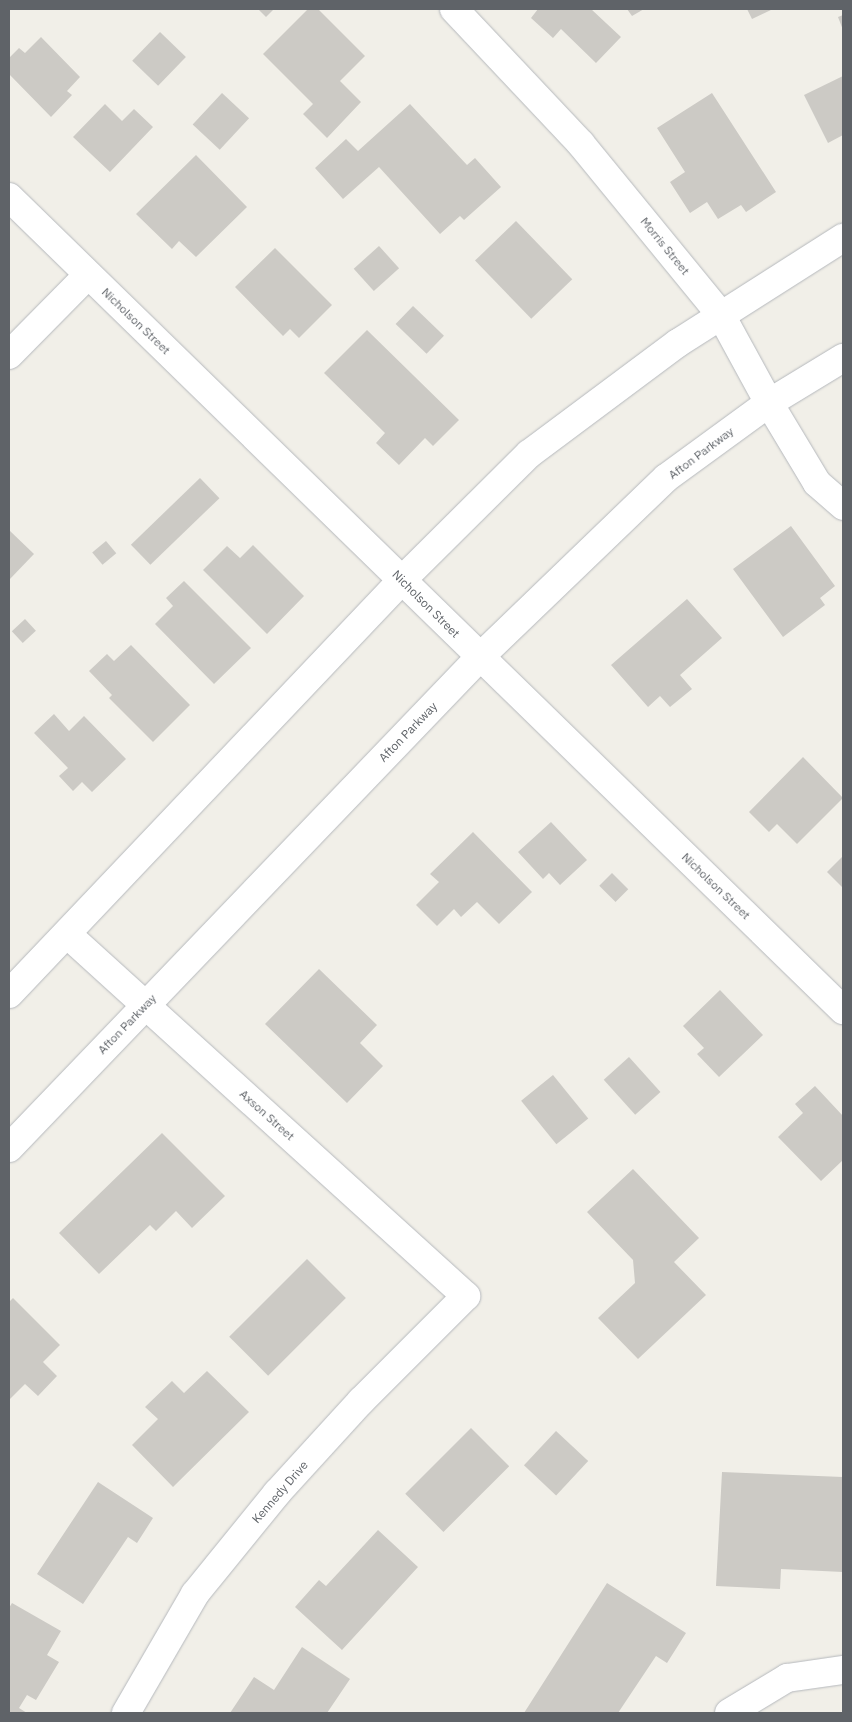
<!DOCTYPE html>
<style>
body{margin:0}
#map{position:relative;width:852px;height:1722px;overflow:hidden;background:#f1efe8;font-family:"IBM Plex Sans",sans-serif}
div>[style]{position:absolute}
.building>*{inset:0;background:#cccac5;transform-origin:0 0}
.roads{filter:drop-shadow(0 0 1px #b5b8bc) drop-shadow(0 0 1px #b5b8bc)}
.minor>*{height:28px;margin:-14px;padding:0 14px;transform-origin:14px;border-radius:14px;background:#fff}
.tertiary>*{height:28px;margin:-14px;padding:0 14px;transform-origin:14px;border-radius:14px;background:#fff}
span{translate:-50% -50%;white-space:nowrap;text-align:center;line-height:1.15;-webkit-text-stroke:4.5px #fff;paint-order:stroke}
.street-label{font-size:12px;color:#5f6368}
.frame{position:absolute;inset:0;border:10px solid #5f6368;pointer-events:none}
</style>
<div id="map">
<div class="building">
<i style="clip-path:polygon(258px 9px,274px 9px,266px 17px)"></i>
<i style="clip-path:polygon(308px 9px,318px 9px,365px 56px,340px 81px,361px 102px,327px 138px,303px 114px,313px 104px,263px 54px)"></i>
<i style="clip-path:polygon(538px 9px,591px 9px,621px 37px,596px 63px,561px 29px,553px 38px,531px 18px)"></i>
<i style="clip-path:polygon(627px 9px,644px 9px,632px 16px)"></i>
<i style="clip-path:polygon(747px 9px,773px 9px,752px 19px)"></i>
<i style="clip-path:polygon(843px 15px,843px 30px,838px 17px)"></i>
<i style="left:160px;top:32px;width:36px;height:40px;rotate:44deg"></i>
<i style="clip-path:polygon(41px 37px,80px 77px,67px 91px,72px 95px,51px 117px,9px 74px,9px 58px,19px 48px,25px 53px)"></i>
<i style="clip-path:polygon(843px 76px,843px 135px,828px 143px,804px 95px)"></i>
<i style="left:222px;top:93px;width:37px;height:43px;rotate:43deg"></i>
<i style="clip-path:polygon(712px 93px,776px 192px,746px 212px,741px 205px,718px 219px,707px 202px,690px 213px,670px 182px,685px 172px,657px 128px)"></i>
<i style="clip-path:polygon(105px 104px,122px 121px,134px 109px,153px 127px,110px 172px,73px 137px)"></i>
<i style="clip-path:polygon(410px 104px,467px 165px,475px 158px,501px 187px,464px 220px,460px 216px,440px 234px,379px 167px,343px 199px,315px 168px,346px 139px,358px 151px)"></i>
<i style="clip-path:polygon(196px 155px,247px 207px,196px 257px,179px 241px,172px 249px,136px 214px)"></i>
<i style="left:516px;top:221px;width:81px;height:57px;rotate:46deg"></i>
<i style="left:379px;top:246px;width:30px;height:34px;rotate:48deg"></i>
<i style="clip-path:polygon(275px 248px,332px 305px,299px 338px,290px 329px,283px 336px,235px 287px)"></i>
<i style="left:413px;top:306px;width:43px;height:25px;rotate:44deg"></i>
<i style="clip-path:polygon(367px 330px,459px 420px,433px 446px,425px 438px,399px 465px,376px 443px,385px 433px,324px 373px)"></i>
<i style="left:200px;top:478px;width:28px;height:96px;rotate:46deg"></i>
<i style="clip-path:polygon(791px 526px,835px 586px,820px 598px,825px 605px,783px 637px,733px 569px)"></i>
<i style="clip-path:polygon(9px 530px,34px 554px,9px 580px)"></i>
<i style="left:106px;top:541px;width:16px;height:18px;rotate:50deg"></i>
<i style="clip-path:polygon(253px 545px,304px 596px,267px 634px,203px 570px,227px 546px,240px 558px)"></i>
<i style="clip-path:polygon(184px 581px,251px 648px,214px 684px,155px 624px,173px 606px,166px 598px)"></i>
<i style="clip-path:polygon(687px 599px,722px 638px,680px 675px,692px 689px,670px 707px,660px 696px,648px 707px,611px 665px)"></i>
<i style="left:25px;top:619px;width:16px;height:18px;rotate:47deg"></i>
<i style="clip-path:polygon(131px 645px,190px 705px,153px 742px,109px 698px,112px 695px,89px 671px,107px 654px,114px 661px)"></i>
<i style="clip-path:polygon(54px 714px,69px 731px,84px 716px,126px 759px,92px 792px,82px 782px,73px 791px,59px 776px,68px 768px,34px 733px)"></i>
<i style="clip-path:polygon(803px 757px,843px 798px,797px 844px,777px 824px,769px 832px,749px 812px)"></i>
<i style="clip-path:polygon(551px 822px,587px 860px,560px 885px,549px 873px,543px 879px,518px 852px)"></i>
<i style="clip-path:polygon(473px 832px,532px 892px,499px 924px,477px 902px,461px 917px,454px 909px,437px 926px,416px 905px,439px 882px,430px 874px)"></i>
<i style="clip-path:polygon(843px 856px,843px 888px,827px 872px)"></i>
<i style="left:612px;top:873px;width:23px;height:18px;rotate:45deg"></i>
<i style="clip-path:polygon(319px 969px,377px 1025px,360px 1043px,383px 1066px,347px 1103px,265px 1024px)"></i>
<i style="clip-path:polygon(720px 990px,763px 1035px,719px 1077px,697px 1054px,704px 1048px,683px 1026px)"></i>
<i style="left:629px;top:1057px;width:47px;height:34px;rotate:48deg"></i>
<i style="left:553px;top:1075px;width:56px;height:41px;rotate:51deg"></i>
<i style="clip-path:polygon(815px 1086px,843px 1116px,843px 1160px,821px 1181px,778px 1137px,803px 1113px,795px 1104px)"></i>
<i style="clip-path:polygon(162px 1133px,225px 1196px,192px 1228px,176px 1211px,156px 1231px,150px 1225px,99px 1274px,59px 1233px)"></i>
<i style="clip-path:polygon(633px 1169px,699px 1238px,674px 1262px,706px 1295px,638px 1359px,598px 1318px,635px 1283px,633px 1260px,587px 1212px)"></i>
<i style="left:307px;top:1259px;width:55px;height:110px;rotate:45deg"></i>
<i style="clip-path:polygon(13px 1298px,60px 1345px,43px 1362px,57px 1376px,38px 1396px,25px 1384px,9px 1400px,9px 1302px)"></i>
<i style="clip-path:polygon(207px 1371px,249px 1412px,173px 1487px,132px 1445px,158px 1419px,145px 1407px,172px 1381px,184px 1393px)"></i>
<i style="left:471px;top:1428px;width:54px;height:93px;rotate:45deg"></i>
<i style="left:556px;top:1431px;width:44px;height:47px;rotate:43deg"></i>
<i style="clip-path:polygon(722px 1472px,843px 1477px,843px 1572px,781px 1569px,780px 1589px,716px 1586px)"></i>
<i style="clip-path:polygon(98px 1482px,153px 1518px,137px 1543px,128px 1537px,83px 1604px,37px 1574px)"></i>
<i style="clip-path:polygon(378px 1530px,418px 1567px,342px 1650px,295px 1607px,319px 1580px,326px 1586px)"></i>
<i style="clip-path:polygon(607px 1583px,686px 1633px,667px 1663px,656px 1656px,618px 1713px,524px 1713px)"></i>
<i style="clip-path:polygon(12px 1603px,61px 1631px,47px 1655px,59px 1662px,36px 1700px,27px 1695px,19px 1708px,27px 1713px,9px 1713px,9px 1608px)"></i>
<i style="clip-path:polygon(302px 1647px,350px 1679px,327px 1713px,230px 1713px,254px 1677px,274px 1690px)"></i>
</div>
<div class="roads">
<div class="minor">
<i style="left:454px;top:9px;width:185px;rotate:46.7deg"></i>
<i style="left:581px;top:144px;width:221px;rotate:50.7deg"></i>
<i style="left:721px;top:315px;width:100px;rotate:61.4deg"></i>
<i style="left:769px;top:403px;width:93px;rotate:59deg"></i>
<i style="left:817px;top:483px;width:35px;rotate:41deg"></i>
<i style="left:9px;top:197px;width:1165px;rotate:44.27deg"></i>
<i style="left:9px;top:355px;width:112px;rotate:-45.4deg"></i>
<i style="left:67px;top:934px;width:539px;rotate:42.22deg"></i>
<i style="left:466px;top:1296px;width:148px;rotate:135deg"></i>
<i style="left:361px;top:1401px;width:125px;rotate:132.4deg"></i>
<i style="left:277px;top:1493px;width:130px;rotate:129.1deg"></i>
<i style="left:195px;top:1594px;width:138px;rotate:120.1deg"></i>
<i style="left:729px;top:1713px;width:68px;rotate:-31.1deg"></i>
<i style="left:787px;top:1678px;width:57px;rotate:-8.1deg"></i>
</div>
<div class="tertiary">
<i style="left:9px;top:994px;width:571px;rotate:-46.49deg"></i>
<i style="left:402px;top:580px;width:179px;rotate:-44.8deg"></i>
<i style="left:529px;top:454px;width:186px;rotate:-36.7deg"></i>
<i style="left:678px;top:343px;width:196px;rotate:-32.5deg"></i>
<i style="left:9px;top:1148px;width:680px;rotate:-46.19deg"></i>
<i style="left:480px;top:657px;width:258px;rotate:-43.9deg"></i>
<i style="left:666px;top:478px;width:127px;rotate:-36.1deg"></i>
<i style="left:769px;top:403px;width:87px;rotate:-31.3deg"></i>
</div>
</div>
<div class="street-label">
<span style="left:665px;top:246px;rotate:51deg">Morris Street</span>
<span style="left:136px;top:321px;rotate:44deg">Nicholson Street</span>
<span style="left:701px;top:453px;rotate:-37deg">Afton Parkway</span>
<span style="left:426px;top:604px;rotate:45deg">Nicholson Street</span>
<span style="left:408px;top:732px;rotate:-46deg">Afton Parkway</span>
<span style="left:716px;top:886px;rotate:44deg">Nicholson Street</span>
<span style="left:127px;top:1024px;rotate:-46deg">Afton Parkway</span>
<span style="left:267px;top:1115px;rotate:42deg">Axson Street</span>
<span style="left:280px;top:1492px;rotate:-49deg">Kennedy Drive</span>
</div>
<div class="frame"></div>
</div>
